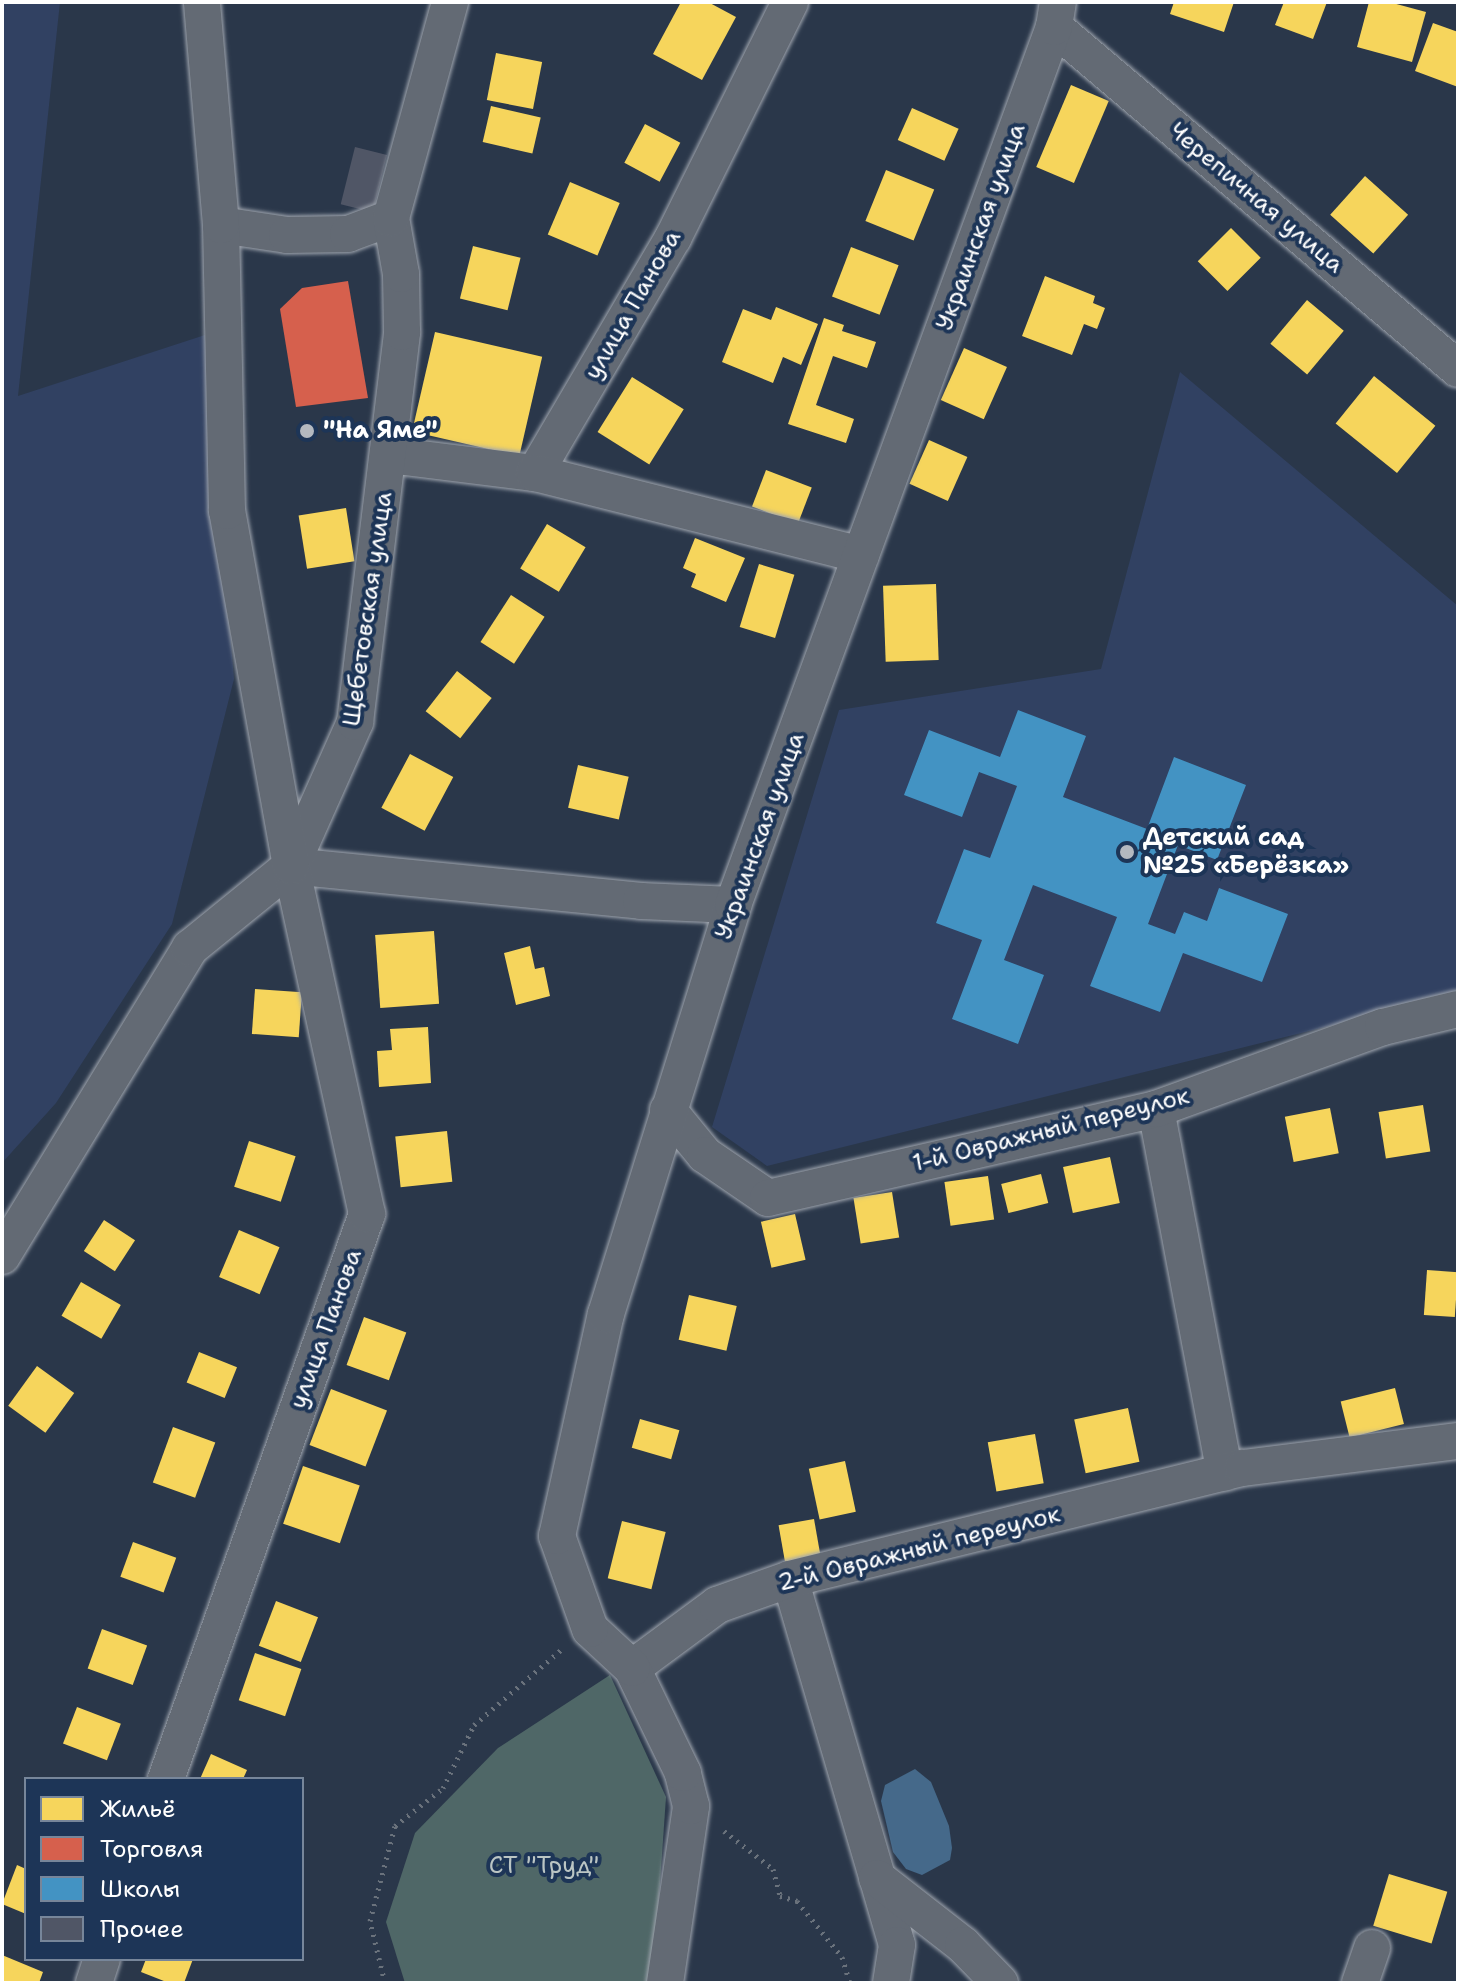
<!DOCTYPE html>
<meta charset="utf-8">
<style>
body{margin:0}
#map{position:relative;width:1460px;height:1985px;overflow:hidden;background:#2a374a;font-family:"Shantell Sans",sans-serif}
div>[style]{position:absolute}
.built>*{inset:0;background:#314162}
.green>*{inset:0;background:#4f6767}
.water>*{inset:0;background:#45698a}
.homes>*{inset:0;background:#f6d55c;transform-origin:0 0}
.shops>*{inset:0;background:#d6604d}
.schools>*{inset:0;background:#4393c3}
.building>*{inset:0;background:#505666;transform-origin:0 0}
.path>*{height:5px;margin-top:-2.5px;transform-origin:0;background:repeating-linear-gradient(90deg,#6a727c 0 2px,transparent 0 8px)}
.roads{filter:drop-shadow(0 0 2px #9fa5ae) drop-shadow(0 0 2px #9fa5ae)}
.minor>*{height:36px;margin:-18px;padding:0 18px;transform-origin:18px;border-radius:18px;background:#636a74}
.dots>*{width:22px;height:22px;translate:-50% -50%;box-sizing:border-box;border:4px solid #1d3557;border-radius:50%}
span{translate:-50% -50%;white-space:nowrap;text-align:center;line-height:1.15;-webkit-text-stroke:8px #1d3557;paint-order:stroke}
.street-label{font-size:24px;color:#fff}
.poi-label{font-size:24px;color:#fff;font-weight:700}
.left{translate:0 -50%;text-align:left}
.park-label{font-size:24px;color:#bbc5c4}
.frame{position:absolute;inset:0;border:4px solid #fff;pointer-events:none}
.legend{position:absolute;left:24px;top:1777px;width:280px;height:184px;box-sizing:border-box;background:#1d3557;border:2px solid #77869a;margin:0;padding:10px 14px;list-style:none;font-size:24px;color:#fff}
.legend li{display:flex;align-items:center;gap:16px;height:40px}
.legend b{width:40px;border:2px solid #77869a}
</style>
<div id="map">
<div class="built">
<i style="clip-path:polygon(2px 2px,60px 2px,18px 396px,205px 335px,234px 679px,172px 924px,56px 1103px,2px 1163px)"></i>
<i style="clip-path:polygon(1180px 372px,1458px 606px,1458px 994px,767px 1166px,712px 1127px,839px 710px,1101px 669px)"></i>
</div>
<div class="green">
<i style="clip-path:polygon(610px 1675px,666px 1797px,653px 1983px,405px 1983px,386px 1922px,415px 1833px,498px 1748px)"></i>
</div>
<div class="water">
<i style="clip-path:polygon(915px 1769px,931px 1782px,949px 1826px,952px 1848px,950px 1860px,922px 1875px,906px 1869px,893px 1852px,881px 1801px,885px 1785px)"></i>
</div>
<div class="homes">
<i style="clip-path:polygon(681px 2px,708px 2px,736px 17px,702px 80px,653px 54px)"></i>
<i style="clip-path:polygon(1174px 2px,1234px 2px,1224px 32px,1170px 14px)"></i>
<i style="clip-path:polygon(1284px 2px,1327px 2px,1313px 39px,1275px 25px)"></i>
<i style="clip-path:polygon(1369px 2px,1389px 2px,1426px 12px,1412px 62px,1357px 47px)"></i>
<i style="clip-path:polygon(1433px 23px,1458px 32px,1458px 87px,1415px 71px)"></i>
<i style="left:496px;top:53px;width:47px;height:48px;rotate:11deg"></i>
<i style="left:1071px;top:85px;width:41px;height:89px;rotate:23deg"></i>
<i style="left:491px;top:106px;width:51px;height:37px;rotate:13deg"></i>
<i style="left:912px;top:108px;width:51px;height:35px;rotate:24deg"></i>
<i style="left:645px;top:124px;width:40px;height:44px;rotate:28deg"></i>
<i style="left:886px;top:170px;width:52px;height:55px;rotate:22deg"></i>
<i style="left:1365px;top:176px;width:58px;height:52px;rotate:42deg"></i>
<i style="left:570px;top:182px;width:54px;height:57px;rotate:23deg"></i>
<i style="left:1231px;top:228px;width:42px;height:47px;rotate:45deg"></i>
<i style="left:473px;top:246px;width:49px;height:54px;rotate:14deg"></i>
<i style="left:851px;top:247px;width:51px;height:53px;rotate:21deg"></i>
<i style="clip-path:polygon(1045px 276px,1095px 296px,1093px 303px,1105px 308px,1097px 329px,1084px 324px,1072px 355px,1022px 336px)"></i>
<i style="left:1307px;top:300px;width:48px;height:57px;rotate:40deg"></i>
<i style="clip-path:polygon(776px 307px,818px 324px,801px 365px,783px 357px,773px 383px,722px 362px,743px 309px,771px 320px)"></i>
<i style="clip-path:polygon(824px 318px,844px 325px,842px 331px,876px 342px,867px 368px,833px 356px,816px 405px,854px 419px,846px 443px,788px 424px)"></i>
<i style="left:435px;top:332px;width:110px;height:102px;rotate:13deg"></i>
<i style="left:964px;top:348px;width:47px;height:57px;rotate:24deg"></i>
<i style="left:1374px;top:376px;width:79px;height:61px;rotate:39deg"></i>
<i style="left:632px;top:377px;width:61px;height:65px;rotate:32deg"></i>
<i style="left:929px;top:440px;width:42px;height:48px;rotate:24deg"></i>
<i style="left:766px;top:470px;width:49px;height:39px;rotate:21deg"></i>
<i style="left:346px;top:508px;width:54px;height:48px;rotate:81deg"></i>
<i style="left:547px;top:524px;width:45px;height:52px;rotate:31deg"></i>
<i style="clip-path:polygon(695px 538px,745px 558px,726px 602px,691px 587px,696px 574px,683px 568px)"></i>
<i style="left:759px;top:564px;width:37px;height:66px;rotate:17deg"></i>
<i style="left:936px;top:584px;width:76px;height:53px;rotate:88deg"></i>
<i style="left:511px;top:595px;width:40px;height:56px;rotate:33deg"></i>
<i style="left:457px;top:671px;width:44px;height:51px;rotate:38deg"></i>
<i style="left:410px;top:754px;width:49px;height:61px;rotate:28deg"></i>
<i style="left:578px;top:765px;width:52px;height:44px;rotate:13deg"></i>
<i style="left:434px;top:931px;width:73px;height:59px;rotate:86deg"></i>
<i style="clip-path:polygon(530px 946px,535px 969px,544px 967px,550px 996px,516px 1005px,504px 953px)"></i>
<i style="left:255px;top:989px;width:47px;height:45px;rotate:4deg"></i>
<i style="clip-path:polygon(428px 1027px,431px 1083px,379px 1087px,377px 1051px,392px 1050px,390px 1029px)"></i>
<i style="left:1423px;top:1105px;width:47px;height:45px;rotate:81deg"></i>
<i style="left:1330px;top:1108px;width:46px;height:46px;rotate:79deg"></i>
<i style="left:447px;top:1131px;width:51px;height:52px;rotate:84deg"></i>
<i style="left:249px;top:1141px;width:49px;height:48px;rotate:18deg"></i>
<i style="left:1110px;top:1157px;width:47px;height:48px;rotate:78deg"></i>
<i style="left:1041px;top:1174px;width:30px;height:41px;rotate:76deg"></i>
<i style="left:988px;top:1176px;width:44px;height:44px;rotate:82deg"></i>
<i style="left:892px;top:1192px;width:46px;height:39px;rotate:81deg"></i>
<i style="left:795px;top:1214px;width:47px;height:35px;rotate:77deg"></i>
<i style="left:104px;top:1220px;width:37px;height:37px;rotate:33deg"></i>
<i style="left:239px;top:1230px;width:44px;height:51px;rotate:23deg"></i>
<i style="left:1427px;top:1270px;width:31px;height:45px;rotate:4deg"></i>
<i style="left:81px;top:1282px;width:46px;height:39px;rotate:30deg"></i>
<i style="left:689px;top:1295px;width:49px;height:46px;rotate:13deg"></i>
<i style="left:364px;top:1317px;width:45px;height:51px;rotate:20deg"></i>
<i style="left:199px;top:1352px;width:41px;height:33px;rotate:22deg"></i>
<i style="left:37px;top:1366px;width:46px;height:49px;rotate:36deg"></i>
<i style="left:1395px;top:1388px;width:37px;height:56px;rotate:76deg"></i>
<i style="left:331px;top:1389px;width:60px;height:60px;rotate:21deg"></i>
<i style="left:1128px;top:1408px;width:55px;height:55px;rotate:78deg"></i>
<i style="left:640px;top:1419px;width:41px;height:30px;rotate:16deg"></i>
<i style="left:173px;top:1427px;width:45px;height:59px;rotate:20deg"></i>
<i style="left:1035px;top:1434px;width:50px;height:48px;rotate:80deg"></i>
<i style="left:845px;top:1461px;width:52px;height:37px;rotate:78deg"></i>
<i style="left:303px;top:1466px;width:60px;height:61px;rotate:19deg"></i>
<i style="left:814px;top:1519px;width:46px;height:36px;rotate:80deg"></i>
<i style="left:622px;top:1521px;width:45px;height:59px;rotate:14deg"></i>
<i style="left:133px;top:1542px;width:46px;height:37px;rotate:20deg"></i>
<i style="left:276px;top:1601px;width:45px;height:48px;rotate:21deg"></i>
<i style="left:102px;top:1629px;width:48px;height:42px;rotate:20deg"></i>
<i style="left:255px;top:1653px;width:49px;height:50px;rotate:19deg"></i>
<i style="left:77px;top:1707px;width:47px;height:39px;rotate:21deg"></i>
<i style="clip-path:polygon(211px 1754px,247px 1770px,243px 1779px,200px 1779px)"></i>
<i style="clip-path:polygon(17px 1865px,26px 1869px,26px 1914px,2px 1904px)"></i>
<i style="left:1389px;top:1874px;width:61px;height:54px;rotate:17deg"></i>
<i style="clip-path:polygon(2px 1955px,43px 1972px,39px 1983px,2px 1983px)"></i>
<i style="clip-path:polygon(146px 1959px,193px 1959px,184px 1983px,169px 1983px,141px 1972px)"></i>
</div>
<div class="shops">
<i style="clip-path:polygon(348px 281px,368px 398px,296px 407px,280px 309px,302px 288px)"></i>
</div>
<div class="schools">
<i style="clip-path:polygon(1018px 710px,1086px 736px,1063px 797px,1147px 829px,1174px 757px,1246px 785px,1217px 860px,1178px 845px,1148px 924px,1175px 934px,1184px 912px,1207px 921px,1219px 888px,1288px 914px,1262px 982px,1183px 953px,1160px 1012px,1090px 986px,1117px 917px,1033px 885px,1004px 960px,1044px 975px,1018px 1044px,952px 1019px,982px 940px,936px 923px,964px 849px,990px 858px,1017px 786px,979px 772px,962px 817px,904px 795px,929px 730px,1000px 757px)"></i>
</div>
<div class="building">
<i style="left:355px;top:147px;width:33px;height:59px;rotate:14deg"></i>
</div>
<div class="path">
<i style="left:724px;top:1831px;width:62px;rotate:37.8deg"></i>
<i style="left:773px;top:1869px;width:28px;rotate:75deg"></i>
<i style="left:780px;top:1896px;width:18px;rotate:16deg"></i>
<i style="left:797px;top:1901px;width:72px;rotate:51.2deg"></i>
<i style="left:842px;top:1957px;width:27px;rotate:73deg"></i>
<i style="left:385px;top:1983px;width:64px;rotate:-103.6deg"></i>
<i style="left:370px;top:1921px;width:98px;rotate:-75.3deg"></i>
<i style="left:395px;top:1826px;width:61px;rotate:-38.4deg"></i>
<i style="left:443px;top:1788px;width:70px;rotate:-63.8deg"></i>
<i style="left:474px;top:1725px;width:116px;rotate:-40.8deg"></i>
</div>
<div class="roads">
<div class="minor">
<i style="left:1054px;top:27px;width:529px;rotate:40.25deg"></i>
<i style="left:221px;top:225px;width:67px;rotate:8.6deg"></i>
<i style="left:287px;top:235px;width:61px;rotate:-0.9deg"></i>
<i style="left:348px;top:234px;width:46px;rotate:-20.4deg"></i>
<i style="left:390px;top:455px;width:146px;rotate:7.1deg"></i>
<i style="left:535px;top:473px;width:273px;rotate:-59.6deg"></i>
<i style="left:673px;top:238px;width:263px;rotate:-63.6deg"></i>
<i style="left:535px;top:473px;width:336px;rotate:14.1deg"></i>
<i style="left:291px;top:866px;width:352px;rotate:5.7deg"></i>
<i style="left:641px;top:901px;width:92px;rotate:2.5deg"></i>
<i style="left:1156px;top:1109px;width:370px;rotate:79.3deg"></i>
<i style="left:668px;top:1110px;width:58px;rotate:50.6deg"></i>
<i style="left:705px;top:1155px;width:76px;rotate:34.3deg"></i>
<i style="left:768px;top:1198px;width:398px;rotate:-12.9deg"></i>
<i style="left:1156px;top:1109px;width:241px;rotate:-19.9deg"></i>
<i style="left:1383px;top:1027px;width:77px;rotate:-13.5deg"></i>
<i style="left:2px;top:1256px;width:361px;rotate:-58.6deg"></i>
<i style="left:190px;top:948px;width:130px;rotate:-39.1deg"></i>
<i style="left:291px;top:866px;width:158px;rotate:-66deg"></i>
<i style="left:355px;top:722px;width:393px;rotate:-83.1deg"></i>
<i style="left:402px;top:332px;width:58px;rotate:-91deg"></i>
<i style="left:401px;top:274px;width:57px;rotate:-100.1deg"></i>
<i style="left:391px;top:218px;width:224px;rotate:-74.7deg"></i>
<i style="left:790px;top:1579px;width:381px;rotate:73.7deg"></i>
<i style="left:897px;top:1945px;width:38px;rotate:99deg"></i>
<i style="left:632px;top:1668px;width:106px;rotate:-36.5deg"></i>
<i style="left:717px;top:1605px;width:77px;rotate:-19.6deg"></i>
<i style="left:790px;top:1579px;width:466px;rotate:-13.8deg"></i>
<i style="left:1243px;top:1468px;width:217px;rotate:-7.2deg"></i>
<i style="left:166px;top:1779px;width:600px;rotate:-70.42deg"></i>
<i style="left:367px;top:1214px;width:356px;rotate:-102.3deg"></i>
<i style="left:291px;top:866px;width:361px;rotate:-100.2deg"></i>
<i style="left:227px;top:511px;width:286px;rotate:-91.2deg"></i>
<i style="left:221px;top:225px;width:224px;rotate:-94.9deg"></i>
<i style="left:877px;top:1878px;width:109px;rotate:37.9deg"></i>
<i style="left:963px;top:1945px;width:53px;rotate:45.8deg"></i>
<i style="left:94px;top:1983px;width:25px;rotate:-72deg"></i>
<i style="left:665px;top:1983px;width:179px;rotate:-81.6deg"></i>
<i style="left:691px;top:1806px;width:34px;rotate:-104deg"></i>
<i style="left:683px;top:1773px;width:117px;rotate:-115.9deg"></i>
<i style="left:632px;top:1668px;width:57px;rotate:-137.1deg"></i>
<i style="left:590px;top:1629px;width:99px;rotate:-109.5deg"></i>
<i style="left:557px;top:1536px;width:227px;rotate:-77.6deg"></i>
<i style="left:606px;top:1314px;width:428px;rotate:-72.7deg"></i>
<i style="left:733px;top:905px;width:935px;rotate:-69.92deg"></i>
<i style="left:1054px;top:27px;width:25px;rotate:-81deg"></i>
<i style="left:1360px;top:1983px;width:37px;rotate:-71deg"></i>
</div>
</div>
<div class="dots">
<i style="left:307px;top:431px;background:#b4b9c0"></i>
<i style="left:1127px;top:852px;background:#b4b9c0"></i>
</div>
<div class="street-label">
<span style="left:1256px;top:198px;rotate:40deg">Черепичная улица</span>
<span style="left:981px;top:227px;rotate:-70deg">Украинская улица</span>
<span style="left:633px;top:305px;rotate:-60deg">улица Панова</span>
<span style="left:368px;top:609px;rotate:-82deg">Щебетовская улица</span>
<span style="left:760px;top:836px;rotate:-70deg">Украинская улица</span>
<span style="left:1051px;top:1130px;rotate:-14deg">1-й Овражный переулок</span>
<span style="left:326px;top:1329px;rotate:-70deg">улица Панова</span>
<span style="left:919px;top:1549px;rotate:-14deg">2-й Овражный переулок</span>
</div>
<div class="poi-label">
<span class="left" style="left:323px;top:431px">"На Яме"</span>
<span class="left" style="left:1143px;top:852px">Детский сад<br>№25 «Берёзка»</span>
</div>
<div class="park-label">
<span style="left:544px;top:1866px">СТ "Труд"</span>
</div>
<div class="frame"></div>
<ul class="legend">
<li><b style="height:22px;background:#f6d55c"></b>Жильё</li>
<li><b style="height:22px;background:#d6604d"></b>Торговля</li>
<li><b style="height:22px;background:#4393c3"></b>Школы</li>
<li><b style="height:22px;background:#505666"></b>Прочее</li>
</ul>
</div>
